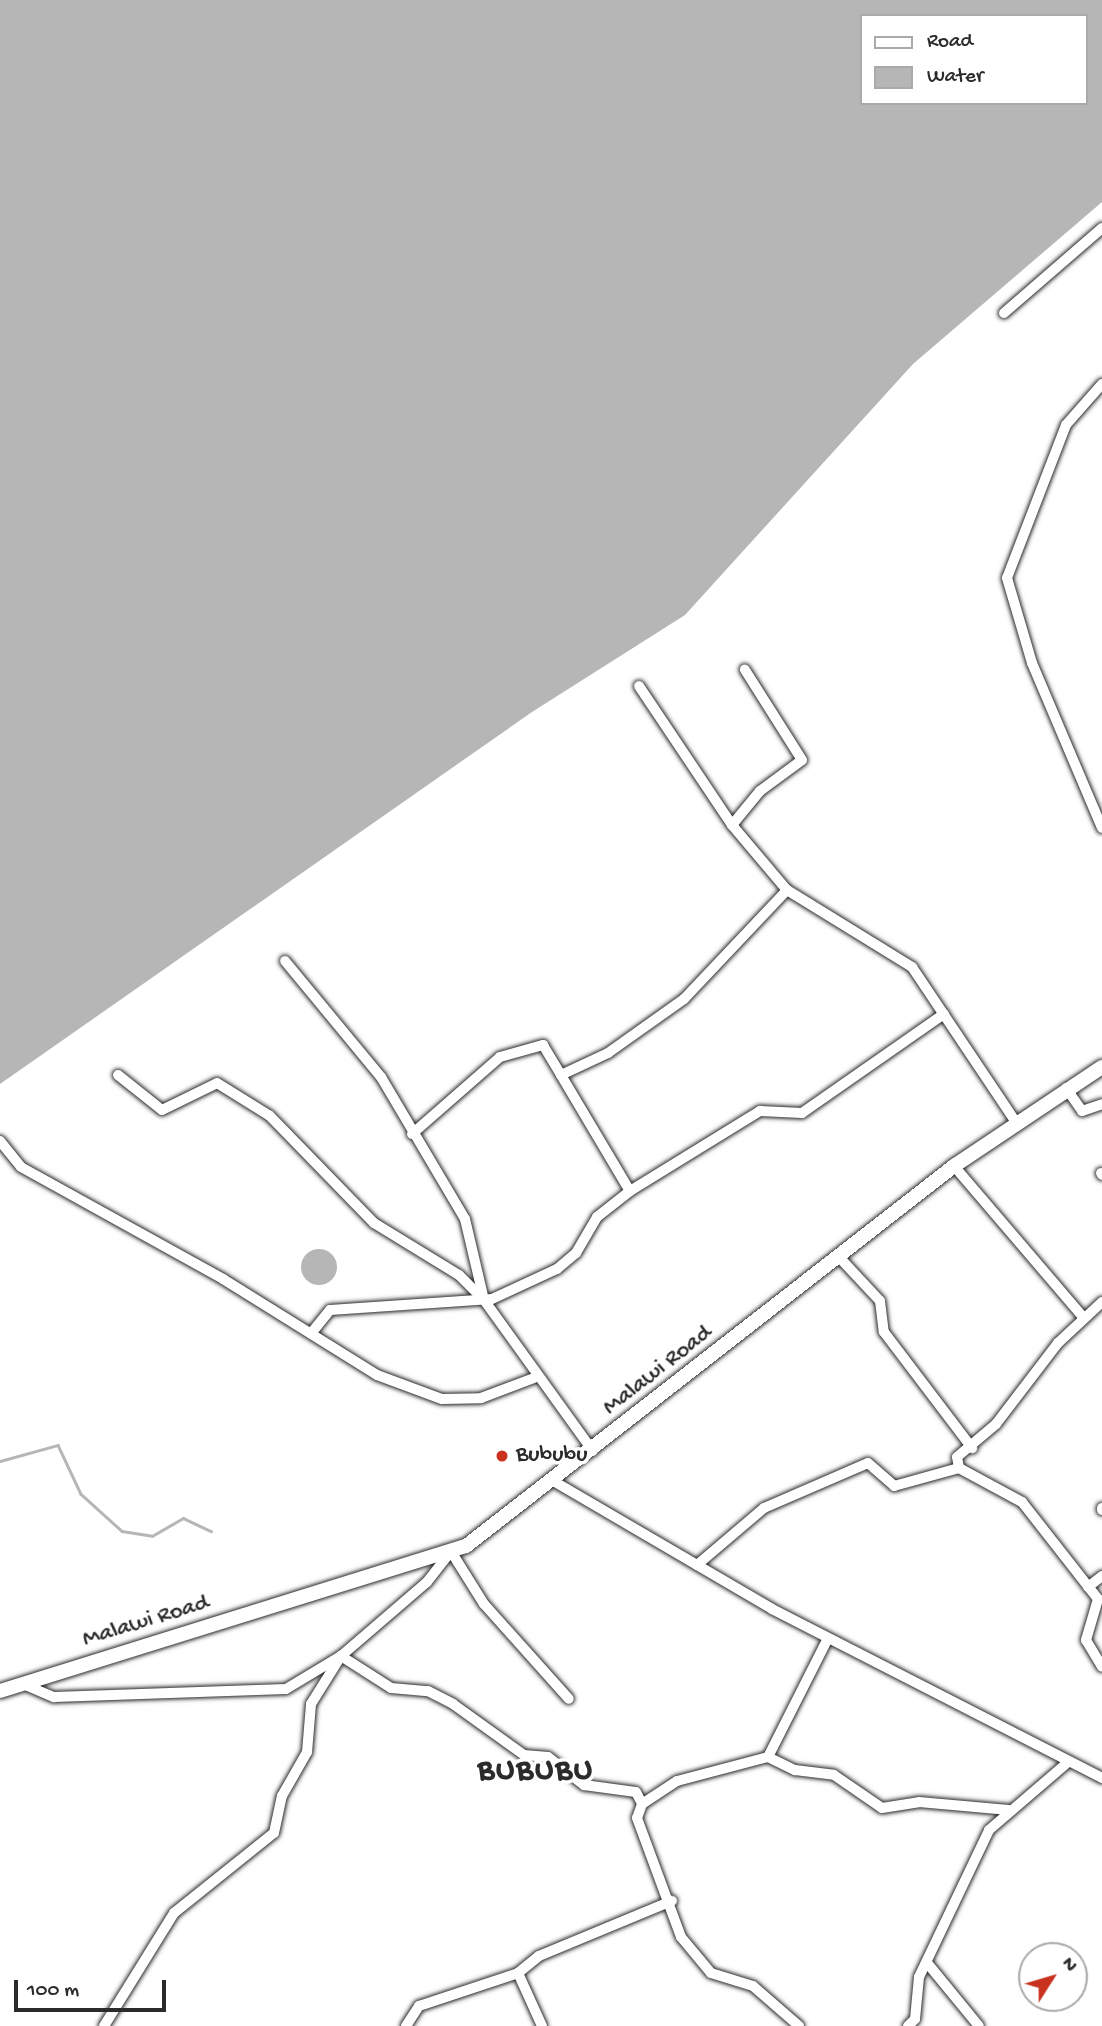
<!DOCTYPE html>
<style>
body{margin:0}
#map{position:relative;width:1102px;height:2026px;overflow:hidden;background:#fff;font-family:"Gochi Hand",sans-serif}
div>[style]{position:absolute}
.water>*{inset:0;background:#b6b6b6}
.round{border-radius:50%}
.stream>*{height:2.5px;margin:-1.25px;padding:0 1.25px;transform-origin:1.25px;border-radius:1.25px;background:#b6b6b6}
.roads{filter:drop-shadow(0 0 2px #2b2b2b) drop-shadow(0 0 2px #2b2b2b)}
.minor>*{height:10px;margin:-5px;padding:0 5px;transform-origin:5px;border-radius:5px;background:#fff}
.major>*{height:14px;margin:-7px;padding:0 7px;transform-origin:7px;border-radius:7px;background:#fff}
.dots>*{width:19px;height:19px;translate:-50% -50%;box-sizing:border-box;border:4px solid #fff;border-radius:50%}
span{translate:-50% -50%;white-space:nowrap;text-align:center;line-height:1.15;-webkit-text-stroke:7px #fff;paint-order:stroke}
.street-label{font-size:24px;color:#2b2b2b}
.poi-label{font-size:24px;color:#2b2b2b}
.left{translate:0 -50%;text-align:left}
.district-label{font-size:32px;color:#2b2b2b;font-weight:700;letter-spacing:2px}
.legend{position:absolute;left:860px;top:14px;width:228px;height:91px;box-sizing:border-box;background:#fff;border:2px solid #aaa;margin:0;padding:9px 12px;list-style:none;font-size:21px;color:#2b2b2b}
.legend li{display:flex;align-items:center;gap:14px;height:35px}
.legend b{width:35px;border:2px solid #aaa}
.north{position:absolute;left:1018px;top:1942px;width:70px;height:70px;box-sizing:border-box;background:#fff;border:2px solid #aaa;border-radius:50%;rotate:53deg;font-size:19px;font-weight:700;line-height:28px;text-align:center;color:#2b2b2b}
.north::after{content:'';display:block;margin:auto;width:24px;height:32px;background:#c8321e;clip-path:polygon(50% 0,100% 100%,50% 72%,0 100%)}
.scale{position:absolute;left:14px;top:1980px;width:152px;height:32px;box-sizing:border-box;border:4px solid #2b2b2b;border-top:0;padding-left:9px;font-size:21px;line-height:24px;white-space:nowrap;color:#2b2b2b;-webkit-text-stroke:5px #fff;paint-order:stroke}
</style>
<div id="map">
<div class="water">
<i style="clip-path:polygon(evenodd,0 0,1102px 0,1102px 202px,913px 364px,685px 615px,532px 712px,0 1084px,0 0,862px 16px,1086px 16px,1086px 103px,862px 103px,862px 16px)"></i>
<i class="round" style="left:301px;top:1249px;width:36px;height:36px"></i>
</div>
<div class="stream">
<i style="left:0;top:1461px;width:60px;rotate:-15.4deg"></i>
<i style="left:58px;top:1445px;width:54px;rotate:64.9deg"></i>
<i style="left:81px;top:1494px;width:55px;rotate:42.1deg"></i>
<i style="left:122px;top:1531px;width:30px;rotate:9deg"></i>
<i style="left:152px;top:1536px;width:36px;rotate:-30deg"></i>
<i style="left:183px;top:1518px;width:31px;rotate:25deg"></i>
</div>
<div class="roads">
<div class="minor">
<i style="left:1004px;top:313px;width:130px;rotate:-40.9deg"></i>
<i style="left:1102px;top:384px;width:55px;rotate:131.3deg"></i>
<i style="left:1066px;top:425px;width:164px;rotate:111.1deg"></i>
<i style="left:1007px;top:578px;width:89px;rotate:73.6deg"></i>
<i style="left:1032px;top:663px;width:179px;rotate:67deg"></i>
<i style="left:639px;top:686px;width:167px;rotate:56.2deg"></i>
<i style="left:732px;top:825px;width:85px;rotate:49.8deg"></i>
<i style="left:787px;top:890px;width:147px;rotate:31.6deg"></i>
<i style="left:912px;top:967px;width:189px;rotate:56.2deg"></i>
<i style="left:732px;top:825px;width:44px;rotate:-50.5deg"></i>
<i style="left:760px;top:791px;width:52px;rotate:-36.4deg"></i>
<i style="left:802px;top:760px;width:107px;rotate:-122.3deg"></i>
<i style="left:285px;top:961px;width:151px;rotate:50.4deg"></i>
<i style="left:381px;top:1077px;width:165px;rotate:59.4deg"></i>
<i style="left:465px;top:1219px;width:83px;rotate:76.8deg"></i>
<i style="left:118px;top:1075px;width:56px;rotate:38.5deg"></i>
<i style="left:162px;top:1110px;width:61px;rotate:-26.1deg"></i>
<i style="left:217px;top:1083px;width:62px;rotate:31.9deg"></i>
<i style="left:270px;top:1116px;width:149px;rotate:45.8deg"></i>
<i style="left:374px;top:1223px;width:100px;rotate:31.5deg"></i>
<i style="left:459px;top:1275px;width:35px;rotate:45deg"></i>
<i style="left:484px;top:1300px;width:186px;rotate:54.2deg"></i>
<i style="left:561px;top:1075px;width:135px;rotate:59.3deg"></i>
<i style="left:1066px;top:1088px;width:28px;rotate:55deg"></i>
<i style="left:1082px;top:1111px;width:21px;rotate:-19deg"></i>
<i style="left:412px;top:1134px;width:117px;rotate:-41.2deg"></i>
<i style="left:500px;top:1057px;width:45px;rotate:-15.6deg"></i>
<i style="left:543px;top:1045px;width:35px;rotate:59deg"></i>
<i style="left:561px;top:1075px;width:52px;rotate:-25.1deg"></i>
<i style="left:608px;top:1053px;width:93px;rotate:-35.4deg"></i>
<i style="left:684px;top:999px;width:150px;rotate:-46.6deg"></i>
<i style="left:0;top:1141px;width:33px;rotate:51deg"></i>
<i style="left:21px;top:1167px;width:231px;rotate:29deg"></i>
<i style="left:223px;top:1279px;width:181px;rotate:31.9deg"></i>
<i style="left:377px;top:1375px;width:69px;rotate:20.3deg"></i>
<i style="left:442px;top:1399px;width:39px;rotate:-1deg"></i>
<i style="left:481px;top:1398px;width:57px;rotate:-20.7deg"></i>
<i style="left:954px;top:1166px;width:199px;rotate:49.5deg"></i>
<i style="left:1101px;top:1173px;width:2px;rotate:63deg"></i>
<i style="left:839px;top:1257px;width:60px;rotate:47deg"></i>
<i style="left:880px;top:1301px;width:31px;rotate:83deg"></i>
<i style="left:884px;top:1332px;width:146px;rotate:52.8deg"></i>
<i style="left:313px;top:1331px;width:27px;rotate:-51deg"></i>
<i style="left:330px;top:1310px;width:162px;rotate:-3.9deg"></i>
<i style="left:492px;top:1299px;width:72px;rotate:-24.8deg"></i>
<i style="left:557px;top:1269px;width:25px;rotate:-40deg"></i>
<i style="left:576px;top:1253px;width:42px;rotate:-59.7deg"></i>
<i style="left:597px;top:1217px;width:42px;rotate:-38.2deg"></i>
<i style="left:630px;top:1191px;width:153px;rotate:-31.6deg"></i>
<i style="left:760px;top:1111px;width:42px;rotate:2.7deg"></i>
<i style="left:802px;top:1113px;width:173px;rotate:-34.9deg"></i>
<i style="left:959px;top:1468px;width:72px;rotate:28.4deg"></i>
<i style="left:1022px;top:1502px;width:123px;rotate:51.9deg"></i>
<i style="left:1098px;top:1599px;width:43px;rotate:106.3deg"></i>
<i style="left:1086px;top:1640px;width:31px;rotate:59deg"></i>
<i style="left:555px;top:1482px;width:251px;rotate:30.3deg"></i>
<i style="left:772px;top:1609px;width:371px;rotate:27.1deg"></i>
<i style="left:1102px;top:1508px;width:2px;rotate:90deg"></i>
<i style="left:452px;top:1553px;width:60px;rotate:57.9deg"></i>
<i style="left:484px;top:1604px;width:127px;rotate:48.2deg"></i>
<i style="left:697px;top:1565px;width:88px;rotate:-40.4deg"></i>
<i style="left:764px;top:1508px;width:113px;rotate:-23.4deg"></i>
<i style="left:868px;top:1463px;width:35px;rotate:41deg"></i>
<i style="left:894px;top:1486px;width:67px;rotate:-15.5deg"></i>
<i style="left:959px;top:1468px;width:11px;rotate:-100deg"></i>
<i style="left:957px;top:1457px;width:51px;rotate:-40.2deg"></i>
<i style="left:996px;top:1424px;width:102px;rotate:-52.6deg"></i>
<i style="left:1058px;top:1343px;width:60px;rotate:-43deg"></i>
<i style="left:1088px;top:1587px;width:18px;rotate:-38deg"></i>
<i style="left:23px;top:1684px;width:34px;rotate:23deg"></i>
<i style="left:54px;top:1697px;width:232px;rotate:-2deg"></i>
<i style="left:286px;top:1689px;width:64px;rotate:-31deg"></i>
<i style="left:341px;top:1656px;width:113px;rotate:-40.7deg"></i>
<i style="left:427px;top:1582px;width:34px;rotate:-52deg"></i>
<i style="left:768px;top:1757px;width:133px;rotate:-63.2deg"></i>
<i style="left:928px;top:1964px;width:80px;rotate:50.6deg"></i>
<i style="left:518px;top:1973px;width:58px;rotate:65.6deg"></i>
<i style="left:104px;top:2026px;width:133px;rotate:-58.2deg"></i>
<i style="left:174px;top:1913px;width:128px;rotate:-38.7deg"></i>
<i style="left:274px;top:1833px;width:38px;rotate:-78deg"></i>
<i style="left:282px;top:1796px;width:51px;rotate:-60.4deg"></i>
<i style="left:307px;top:1752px;width:48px;rotate:-85.2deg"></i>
<i style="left:311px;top:1704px;width:57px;rotate:-58deg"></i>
<i style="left:341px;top:1656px;width:59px;rotate:32.6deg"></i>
<i style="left:391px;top:1688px;width:37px;rotate:5deg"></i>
<i style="left:428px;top:1691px;width:28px;rotate:27deg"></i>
<i style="left:453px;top:1704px;width:87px;rotate:35.7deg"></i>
<i style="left:524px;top:1755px;width:24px;rotate:5deg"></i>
<i style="left:548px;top:1757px;width:46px;rotate:37.9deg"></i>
<i style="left:584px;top:1785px;width:52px;rotate:7.7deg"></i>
<i style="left:636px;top:1792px;width:13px;rotate:63deg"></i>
<i style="left:406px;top:2026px;width:24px;rotate:-57deg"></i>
<i style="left:419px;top:2006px;width:104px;rotate:-18.4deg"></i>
<i style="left:518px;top:1973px;width:27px;rotate:-39deg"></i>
<i style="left:539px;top:1956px;width:144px;rotate:-22.5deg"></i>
<i style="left:799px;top:2026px;width:61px;rotate:-139deg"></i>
<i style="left:753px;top:1986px;width:44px;rotate:-162.8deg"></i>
<i style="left:711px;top:1973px;width:47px;rotate:-129.8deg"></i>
<i style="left:681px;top:1937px;width:127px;rotate:-110.3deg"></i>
<i style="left:637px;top:1818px;width:15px;rotate:-70deg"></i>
<i style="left:642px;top:1804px;width:42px;rotate:-33.3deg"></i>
<i style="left:677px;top:1781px;width:94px;rotate:-14.8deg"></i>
<i style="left:768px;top:1757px;width:30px;rotate:26deg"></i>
<i style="left:795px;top:1770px;width:39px;rotate:7deg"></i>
<i style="left:834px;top:1775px;width:58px;rotate:34.5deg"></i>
<i style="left:882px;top:1808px;width:37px;rotate:-9deg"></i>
<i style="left:919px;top:1802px;width:90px;rotate:5.1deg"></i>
<i style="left:908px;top:2026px;width:10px;rotate:-45deg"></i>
<i style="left:915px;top:2019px;width:42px;rotate:-84.6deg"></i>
<i style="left:919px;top:1977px;width:163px;rotate:-64.5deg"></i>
<i style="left:989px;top:1830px;width:104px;rotate:-40.7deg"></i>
</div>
<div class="major">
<i style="left:0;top:1691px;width:488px;rotate:-17.3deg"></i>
<i style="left:466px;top:1546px;width:619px;rotate:-37.91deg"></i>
<i style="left:954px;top:1166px;width:178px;rotate:-33.8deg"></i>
</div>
</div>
<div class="dots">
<i style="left:502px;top:1456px;background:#c8321e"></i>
</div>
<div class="street-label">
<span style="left:658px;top:1371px;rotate:-38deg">Malawi Road</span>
<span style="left:146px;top:1622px;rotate:-17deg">Malawi Road</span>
</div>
<div class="poi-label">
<span class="left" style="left:516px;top:1456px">Bububu</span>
</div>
<div class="district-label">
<span style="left:536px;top:1772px">BUBUBU</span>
</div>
<ul class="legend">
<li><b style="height:9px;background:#fff"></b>Road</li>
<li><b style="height:19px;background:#b6b6b6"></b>Water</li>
</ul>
<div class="north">N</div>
<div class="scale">100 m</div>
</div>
